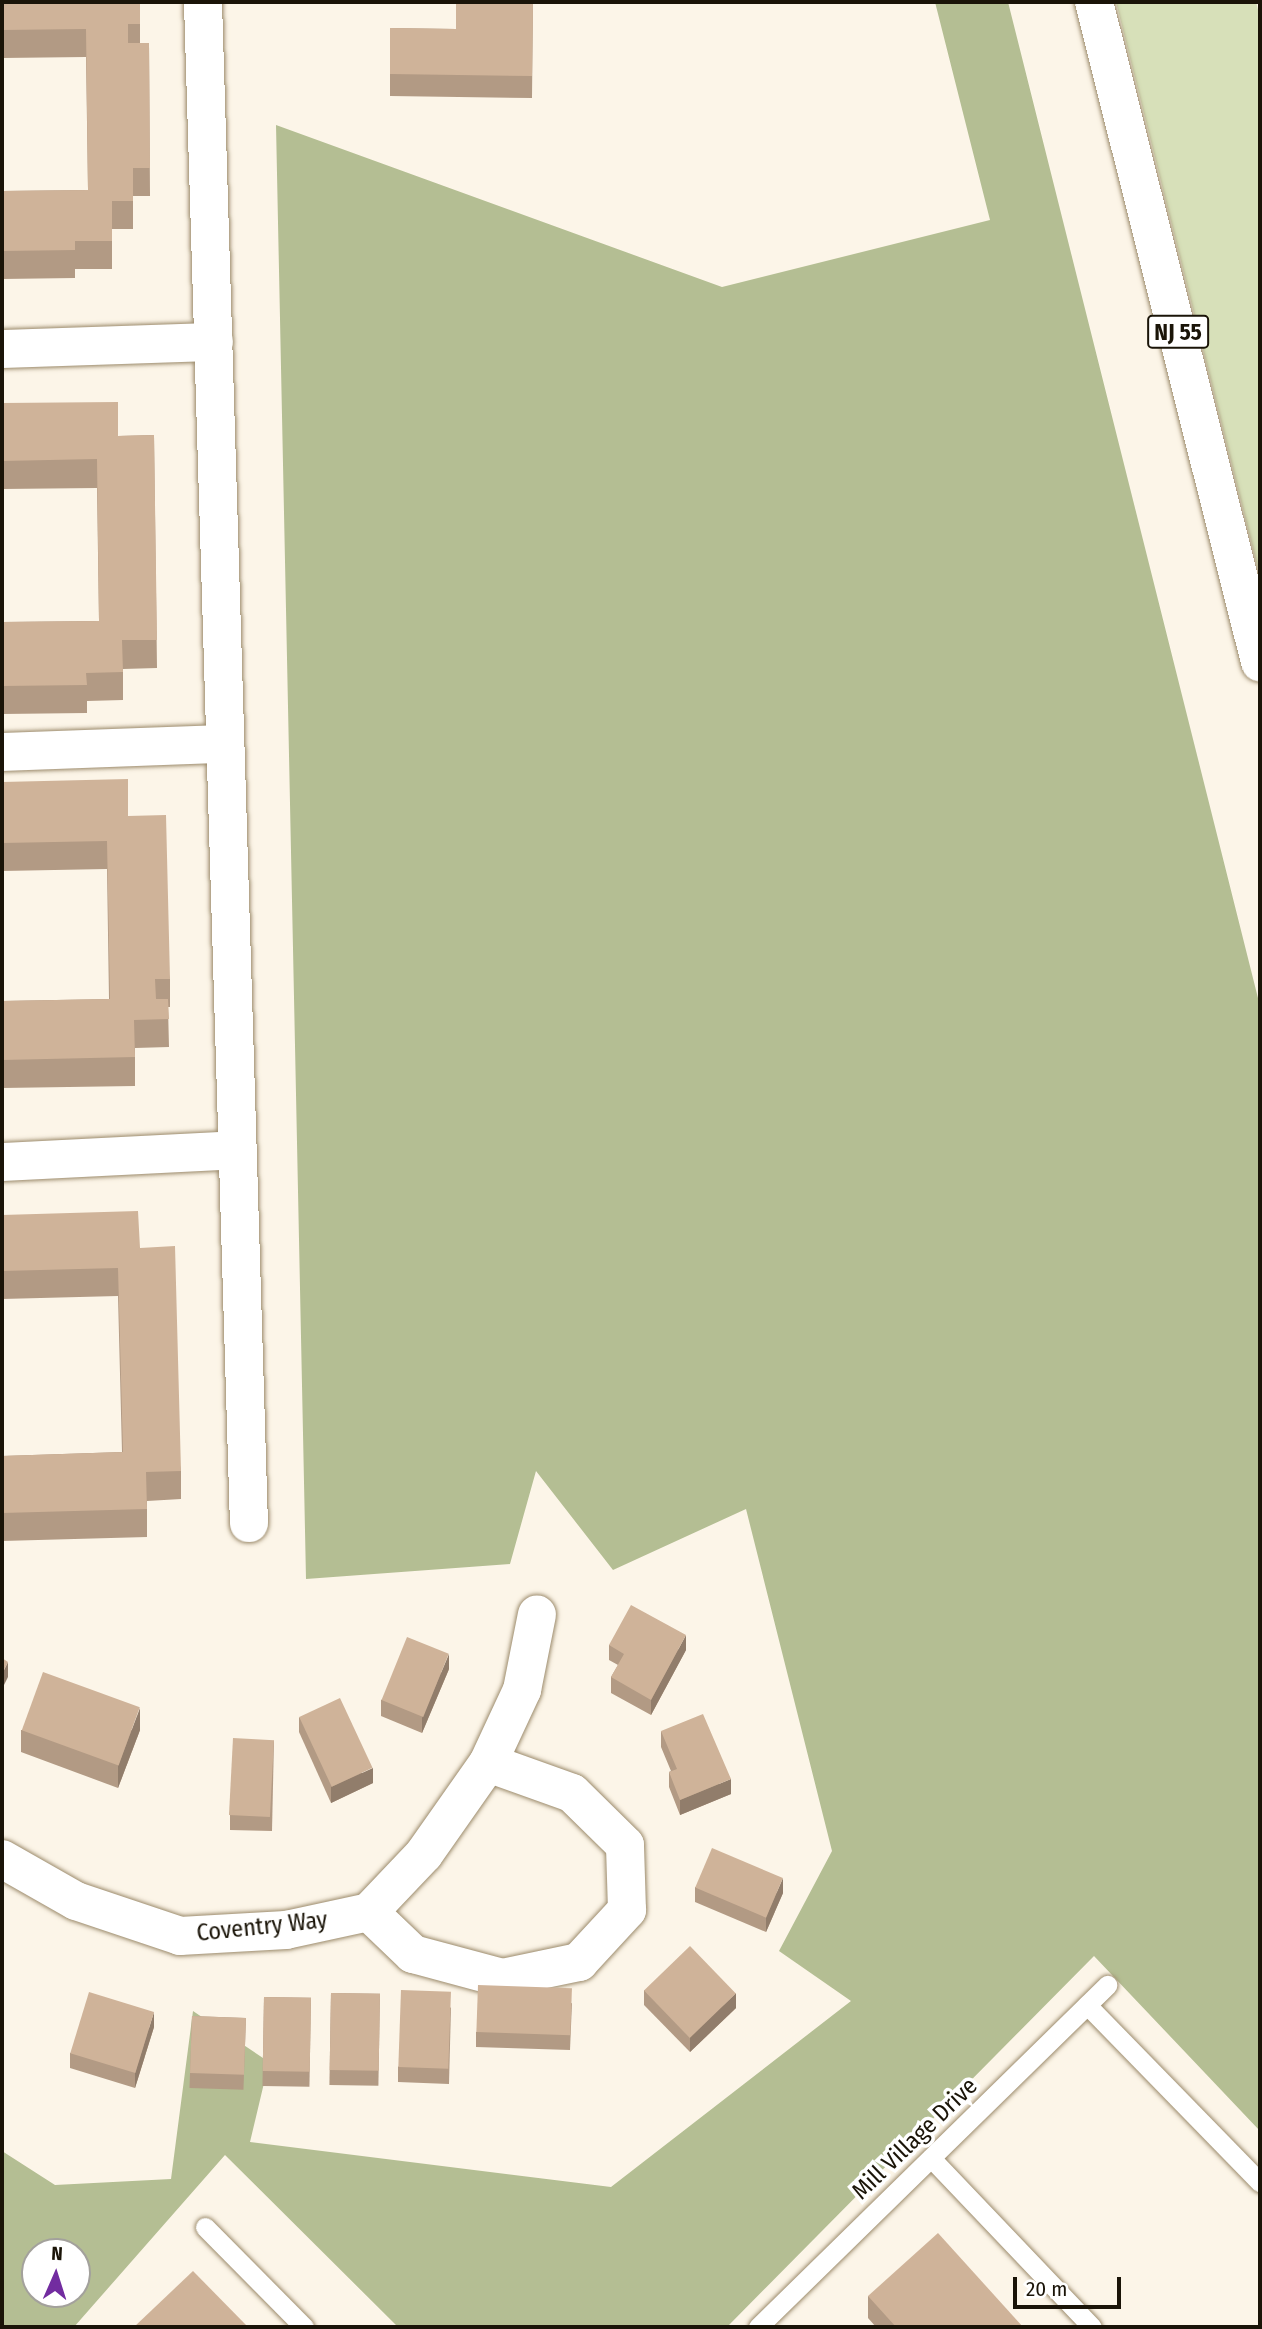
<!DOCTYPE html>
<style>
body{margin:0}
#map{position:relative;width:1262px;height:2329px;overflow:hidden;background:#fcf5e8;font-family:"Fira Sans Condensed",sans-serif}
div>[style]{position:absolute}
.green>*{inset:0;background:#d7e0b9}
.forest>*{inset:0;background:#b4be93}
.roads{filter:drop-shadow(0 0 2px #9c8b6c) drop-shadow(0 0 2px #9c8b6c)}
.lane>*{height:19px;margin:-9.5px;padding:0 9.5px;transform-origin:9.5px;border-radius:9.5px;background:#fff}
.street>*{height:38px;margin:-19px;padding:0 19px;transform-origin:19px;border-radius:19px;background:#fff}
.highway>*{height:38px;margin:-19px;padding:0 19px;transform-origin:19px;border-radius:19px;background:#fff}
.wall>*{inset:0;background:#b29a84;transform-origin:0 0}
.shaded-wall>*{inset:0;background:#917d6b}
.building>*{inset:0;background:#cfb399;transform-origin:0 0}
span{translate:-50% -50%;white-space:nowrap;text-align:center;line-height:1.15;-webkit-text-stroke:7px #fff;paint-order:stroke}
.shield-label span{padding:2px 5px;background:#fff;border:2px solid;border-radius:5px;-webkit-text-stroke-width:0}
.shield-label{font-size:23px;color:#1a1408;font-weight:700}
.street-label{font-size:24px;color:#1a1408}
.frame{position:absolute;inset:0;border:4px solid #1a1408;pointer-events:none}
.north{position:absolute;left:21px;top:2238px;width:70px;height:70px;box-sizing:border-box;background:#fff;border:2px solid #a3a19c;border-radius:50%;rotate:3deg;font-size:19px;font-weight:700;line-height:28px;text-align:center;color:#1a1408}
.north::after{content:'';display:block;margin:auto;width:24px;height:32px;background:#722ca0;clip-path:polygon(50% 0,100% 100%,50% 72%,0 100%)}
.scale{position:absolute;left:1013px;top:2277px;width:108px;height:32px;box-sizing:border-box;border:4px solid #1a1408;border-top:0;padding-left:9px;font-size:21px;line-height:24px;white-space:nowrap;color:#1a1408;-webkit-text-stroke:5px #fff;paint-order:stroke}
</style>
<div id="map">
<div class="green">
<i style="clip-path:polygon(1116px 2px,1256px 2px,1260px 17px,1260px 577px)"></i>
</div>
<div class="forest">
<i style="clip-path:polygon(evenodd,935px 2px,1008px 2px,1260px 1006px,1260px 2131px,1094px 1956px,727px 2327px,398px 2327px,225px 2155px,74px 2327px,2px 2327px,2px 2151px,55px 2185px,171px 2179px,193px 2011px,269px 2062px,250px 2142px,611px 2187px,851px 2001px,779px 1951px,832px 1851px,746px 1509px,613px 1570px,536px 1471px,510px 1564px,306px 1579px,276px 125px,722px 287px,990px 220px,935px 2px,35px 2252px,77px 2252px,77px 2294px,35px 2294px,35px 2252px)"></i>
</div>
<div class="roads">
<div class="lane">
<i style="left:1087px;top:2005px;width:248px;rotate:45.7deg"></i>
<i style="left:931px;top:2158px;width:233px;rotate:46.4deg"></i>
<i style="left:205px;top:2227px;width:141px;rotate:45.3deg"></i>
<i style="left:758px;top:2327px;width:489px;rotate:-44.4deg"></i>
</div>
<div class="street">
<i style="left:203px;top:2px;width:1522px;rotate:88.27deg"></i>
<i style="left:2px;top:349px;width:212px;rotate:-1.9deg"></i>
<i style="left:2px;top:752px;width:223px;rotate:-2.1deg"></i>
<i style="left:2px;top:1162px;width:234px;rotate:-2.9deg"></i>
<i style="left:2px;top:1859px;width:85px;rotate:29.6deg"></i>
<i style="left:76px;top:1901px;width:110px;rotate:18.6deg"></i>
<i style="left:180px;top:1936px;width:106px;rotate:-3.2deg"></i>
<i style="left:286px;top:1930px;width:85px;rotate:-12.2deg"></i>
<i style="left:369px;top:1912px;width:80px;rotate:-46.5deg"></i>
<i style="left:424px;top:1854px;width:111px;rotate:-54.9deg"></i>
<i style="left:488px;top:1763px;width:81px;rotate:-65deg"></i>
<i style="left:522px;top:1690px;width:77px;rotate:-78.8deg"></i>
<i style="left:369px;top:1912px;width:61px;rotate:43.7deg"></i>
<i style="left:413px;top:1954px;width:92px;rotate:15.1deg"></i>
<i style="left:502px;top:1978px;width:79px;rotate:-11.7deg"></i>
<i style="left:579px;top:1962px;width:71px;rotate:-47.3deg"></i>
<i style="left:627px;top:1910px;width:65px;rotate:-91.8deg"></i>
<i style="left:625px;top:1845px;width:74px;rotate:-135.5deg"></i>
<i style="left:572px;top:1793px;width:89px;rotate:-160.3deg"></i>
</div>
<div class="highway">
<i style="left:1094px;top:2px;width:681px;rotate:75.88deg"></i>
</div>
</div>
<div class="wall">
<i style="clip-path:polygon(2px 2px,140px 4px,140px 43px,149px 43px,150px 196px,133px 196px,133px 229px,112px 229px,112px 269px,75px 269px,75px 278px,2px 279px,2px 191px,88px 190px,86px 57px,2px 58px)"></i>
<i style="clip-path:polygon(533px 2px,532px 98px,390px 96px,390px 28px,456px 29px)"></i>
<i style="clip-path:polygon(2px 403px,118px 436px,154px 435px,157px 668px,123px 669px,123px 700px,87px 701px,87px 713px,2px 714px,2px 622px,99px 621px,97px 488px,2px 489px)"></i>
<i style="clip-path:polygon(2px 782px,128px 816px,170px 979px,170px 1007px,168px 1007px,169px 1047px,135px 1048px,135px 1086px,2px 1088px,2px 1001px,109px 999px,107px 869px,2px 871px)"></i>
<i style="clip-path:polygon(2px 1215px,140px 1248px,181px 1471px,181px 1499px,147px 1501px,147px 1537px,2px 1541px,2px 1456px,122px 1452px,118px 1296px,2px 1299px)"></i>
<i style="clip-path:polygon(609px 1645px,686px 1650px,651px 1715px,611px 1693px,611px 1677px,618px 1665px,609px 1660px)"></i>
<i style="clip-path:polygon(449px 1669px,422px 1733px,381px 1716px,381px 1700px)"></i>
<i style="clip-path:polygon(299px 1717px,373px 1783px,331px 1803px,299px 1732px)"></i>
<i style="clip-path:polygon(21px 1730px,140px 1730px,118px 1788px,21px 1752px)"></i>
<i style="clip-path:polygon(661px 1731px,731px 1794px,680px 1815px,669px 1787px,669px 1772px,671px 1771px,661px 1747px)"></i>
<i style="clip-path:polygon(274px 1740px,272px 1831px,230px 1830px,230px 1815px)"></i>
<i style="clip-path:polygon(695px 1887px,783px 1893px,766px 1932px,695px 1902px)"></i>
<i style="clip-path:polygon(644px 1990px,736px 2008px,690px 2052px,644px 2005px)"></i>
<i style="left:331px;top:1993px;width:49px;height:92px;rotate:1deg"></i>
<i style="left:264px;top:1997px;width:47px;height:89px;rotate:1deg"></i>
<i style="clip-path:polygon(572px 2003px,570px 2050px,476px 2047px,476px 2032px)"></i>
<i style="clip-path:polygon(451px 2007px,449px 2084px,398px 2082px,398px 2067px)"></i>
<i style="left:192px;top:2016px;width:54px;height:72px;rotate:2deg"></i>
<i style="clip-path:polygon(154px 2027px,135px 2088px,70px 2068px,70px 2053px)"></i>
<i style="clip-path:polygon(868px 2296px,1023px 2327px,876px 2327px,868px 2318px)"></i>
</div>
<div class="shaded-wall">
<i style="clip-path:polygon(686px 1635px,686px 1650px,651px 1715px,651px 1700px)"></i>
<i style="clip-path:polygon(449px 1654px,449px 1669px,422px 1733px,422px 1718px)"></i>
<i style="clip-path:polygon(8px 1662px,8px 1677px,2px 1689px,2px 1674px)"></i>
<i style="clip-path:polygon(140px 1708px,140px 1730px,118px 1788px,118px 1766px)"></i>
<i style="clip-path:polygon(373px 1768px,373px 1783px,331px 1803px,331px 1787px)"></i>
<i style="clip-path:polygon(731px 1779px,731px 1794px,680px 1815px,680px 1800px)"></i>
<i style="clip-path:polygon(783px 1878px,783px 1893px,766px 1932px,766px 1917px)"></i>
<i style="clip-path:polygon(736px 1993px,736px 2008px,690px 2052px,690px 2037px)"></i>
<i style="clip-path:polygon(154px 2012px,154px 2027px,135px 2088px,135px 2073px)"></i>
</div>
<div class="building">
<i style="clip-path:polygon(2px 2px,105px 2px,105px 4px,140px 4px,140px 24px,128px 24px,128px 43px,149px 43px,150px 168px,133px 168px,133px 201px,112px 201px,112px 241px,75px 241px,75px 250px,2px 251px,2px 191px,88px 190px,86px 29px,2px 30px)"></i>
<i style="clip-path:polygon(456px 2px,533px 2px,532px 76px,390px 74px,390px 28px,456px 29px)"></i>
<i style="clip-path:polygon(118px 402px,118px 436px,154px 435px,157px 640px,122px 640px,123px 672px,86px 673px,87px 685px,2px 686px,2px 622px,99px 621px,97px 459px,2px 461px,2px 403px)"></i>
<i style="clip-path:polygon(128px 779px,128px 816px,166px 815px,170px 979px,155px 979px,156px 999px,168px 999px,169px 1019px,134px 1020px,135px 1057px,2px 1060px,2px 1001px,110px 999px,107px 841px,2px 843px,2px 782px)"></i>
<i style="clip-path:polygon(138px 1211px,140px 1248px,175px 1246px,181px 1471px,146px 1472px,147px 1509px,2px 1513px,2px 1456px,123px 1452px,118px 1268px,2px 1271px,2px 1215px)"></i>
<i style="clip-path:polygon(631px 1605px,686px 1635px,651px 1700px,611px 1677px,624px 1654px,609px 1645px)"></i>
<i style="left:407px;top:1637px;width:45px;height:68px;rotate:22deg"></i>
<i style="clip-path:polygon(2px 1658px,8px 1662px,2px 1674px)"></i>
<i style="left:43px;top:1672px;width:103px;height:62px;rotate:20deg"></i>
<i style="left:340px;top:1698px;width:77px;height:45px;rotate:65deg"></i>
<i style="clip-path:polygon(703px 1714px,731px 1779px,680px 1800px,669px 1772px,677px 1769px,661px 1731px)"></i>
<i style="left:233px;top:1738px;width:41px;height:77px;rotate:3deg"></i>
<i style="left:712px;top:1848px;width:77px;height:43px;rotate:23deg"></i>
<i style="left:690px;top:1946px;width:66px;height:64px;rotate:46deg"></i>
<i style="left:478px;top:1985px;width:94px;height:47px;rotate:2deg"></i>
<i style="left:401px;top:1990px;width:50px;height:77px;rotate:2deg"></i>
<i style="left:89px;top:1992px;width:68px;height:64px;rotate:17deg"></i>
<i style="left:331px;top:1993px;width:49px;height:77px;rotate:1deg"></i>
<i style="left:264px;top:1997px;width:47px;height:74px;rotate:1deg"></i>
<i style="left:192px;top:2016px;width:54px;height:57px;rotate:2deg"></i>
<i style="clip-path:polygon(938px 2233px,1023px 2327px,896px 2327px,868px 2296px)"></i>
<i style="clip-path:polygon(193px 2271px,248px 2327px,134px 2327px)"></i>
</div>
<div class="shield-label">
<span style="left:1178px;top:332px">NJ 55</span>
</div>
<div class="street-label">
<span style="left:262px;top:1927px;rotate:-6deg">Coventry Way</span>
<span style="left:915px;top:2139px;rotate:-44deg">Mill Village Drive</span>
</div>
<div class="frame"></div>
<div class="north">N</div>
<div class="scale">20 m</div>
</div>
